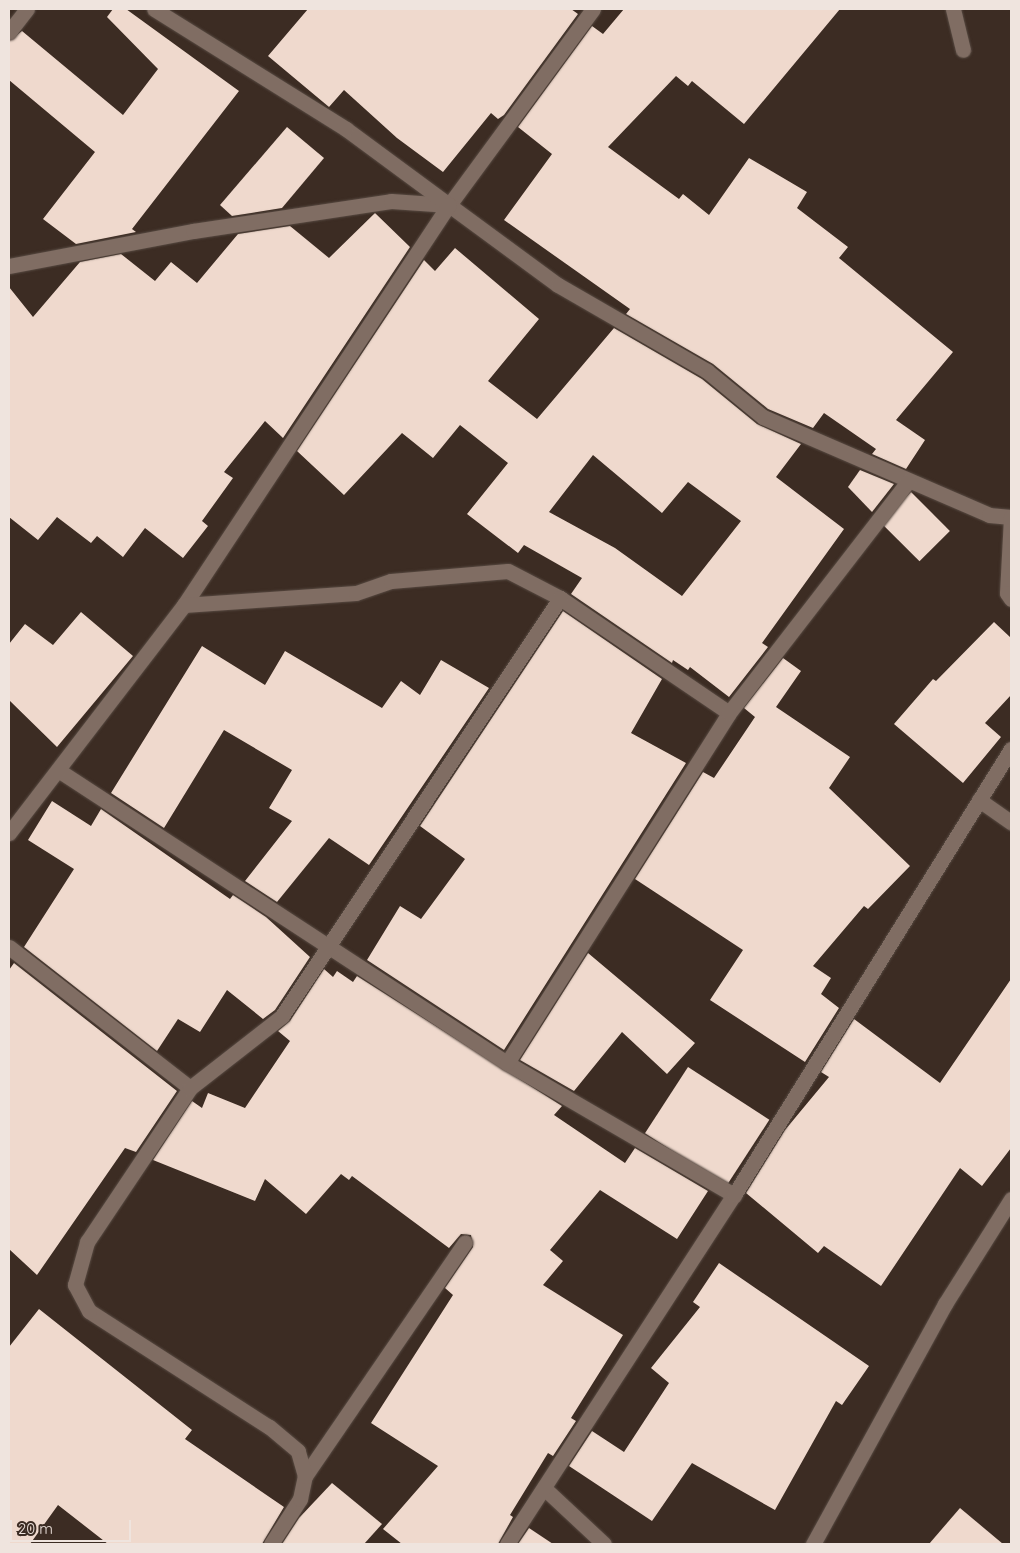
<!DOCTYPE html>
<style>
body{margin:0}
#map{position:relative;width:1020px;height:1553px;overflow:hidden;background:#3c2c23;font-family:Quicksand,sans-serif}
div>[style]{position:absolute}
.building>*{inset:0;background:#efd9cd;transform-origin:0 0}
.roads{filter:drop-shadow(0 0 1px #574a42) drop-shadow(0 0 1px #574a42)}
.minor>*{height:15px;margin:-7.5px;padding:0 7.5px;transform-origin:7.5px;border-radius:7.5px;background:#806d63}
span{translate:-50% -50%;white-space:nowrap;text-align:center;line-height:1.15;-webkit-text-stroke:5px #3c2c23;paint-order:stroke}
.frame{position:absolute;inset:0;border:10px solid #efe4de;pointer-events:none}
.scale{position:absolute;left:10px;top:1520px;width:121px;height:22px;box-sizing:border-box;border:2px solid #efe4de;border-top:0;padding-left:6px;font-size:15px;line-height:18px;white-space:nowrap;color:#efe4de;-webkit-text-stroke:4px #3c2c23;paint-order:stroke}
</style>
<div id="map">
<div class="building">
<i style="clip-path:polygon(113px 9px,126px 9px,239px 91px,132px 229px,136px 232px,76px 244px,43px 219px,95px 152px,9px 80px,9px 41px,22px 31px,123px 115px,158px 69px,107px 17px)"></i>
<i style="clip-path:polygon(308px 9px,571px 9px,578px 14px,504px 115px,498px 119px,491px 113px,443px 172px,397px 138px,344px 90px,329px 107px,268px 56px)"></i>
<i style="clip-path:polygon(624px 9px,840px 9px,744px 124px,692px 81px,688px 86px,676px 76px,608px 147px,679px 199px,683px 194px,709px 215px,749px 158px,807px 192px,797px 208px,848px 247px,839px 258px,953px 352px,896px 420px,925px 440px,906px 469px,872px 454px,876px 449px,824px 413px,813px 428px,768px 409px,713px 364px,626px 314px,630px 309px,504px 220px,552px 154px,518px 127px,592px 26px,603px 34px)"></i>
<i style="clip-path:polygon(287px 127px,324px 158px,282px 208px,232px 216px,220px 205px)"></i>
<i style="clip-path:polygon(375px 213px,410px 247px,283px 438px,265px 421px,224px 472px,233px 478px,202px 521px,208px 526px,183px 558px,145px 528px,123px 557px,97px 536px,91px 543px,57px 517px,38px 540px,9px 517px,9px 287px,33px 317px,80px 262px,121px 254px,155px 281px,171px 262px,197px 283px,238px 234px,290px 226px,329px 258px)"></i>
<i style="clip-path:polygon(evenodd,455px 248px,539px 319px,488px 381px,537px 419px,614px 328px,702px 379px,757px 424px,801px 444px,776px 477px,844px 529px,762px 643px,768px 647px,729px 697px,690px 667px,688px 670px,673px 660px,672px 663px,571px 594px,582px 578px,524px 545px,518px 553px,467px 514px,508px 463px,460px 425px,433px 458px,402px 433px,344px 495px,297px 451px,424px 260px,435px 271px,455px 248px,593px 455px,662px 513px,688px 482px,741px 521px,682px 596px,615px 548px,549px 512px,593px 455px)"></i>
<i style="clip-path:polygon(860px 470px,894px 484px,872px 512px,848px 487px)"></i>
<i style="left:911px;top:492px;width:55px;height:43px;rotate:45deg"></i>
<i style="clip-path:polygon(563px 611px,662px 679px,631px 733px,686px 763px,504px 1050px,367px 960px,400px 906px,421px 919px,465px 859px,420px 826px)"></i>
<i style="clip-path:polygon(81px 612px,133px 656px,57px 747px,9px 700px,9px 644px,25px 624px,53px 645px)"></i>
<i style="clip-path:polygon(994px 622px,1011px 638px,1011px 695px,985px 723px,1001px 737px,963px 783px,894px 724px,933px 679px,936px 681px)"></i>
<i style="clip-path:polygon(202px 646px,265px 685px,285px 651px,382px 708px,401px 681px,420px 695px,441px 660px,489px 688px,369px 865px,329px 838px,277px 902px,245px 881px,292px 821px,269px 808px,292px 770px,224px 730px,164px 828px,111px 793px)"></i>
<i style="clip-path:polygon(783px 658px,801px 671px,776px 707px,850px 757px,829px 788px,910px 866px,868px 909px,864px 906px,813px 966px,831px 978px,821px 994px,839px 1008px,805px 1062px,710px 1000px,743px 950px,635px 879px,703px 772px,714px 778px,755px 717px,744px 708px)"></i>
<i style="clip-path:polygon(52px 801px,91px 826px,101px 809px,230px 899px,233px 895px,266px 917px,310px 957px,275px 1010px,263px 1019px,227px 990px,200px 1032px,178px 1019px,157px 1051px,24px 947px,74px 869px,28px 840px)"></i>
<i style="clip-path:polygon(588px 953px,695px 1043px,667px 1074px,622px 1032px,574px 1091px,520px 1060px)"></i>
<i style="clip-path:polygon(14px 963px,177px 1091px,136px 1152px,125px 1148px,37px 1275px,9px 1249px,9px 970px)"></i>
<i style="clip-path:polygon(324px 969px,333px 977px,337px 971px,353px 982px,357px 976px,562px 1106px,554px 1115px,625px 1163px,635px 1148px,708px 1191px,677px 1239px,600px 1190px,550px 1250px,563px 1261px,543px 1285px,623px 1335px,571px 1418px,576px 1421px,553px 1456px,548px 1453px,510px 1515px,513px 1517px,498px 1544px,402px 1544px,383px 1529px,438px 1466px,371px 1423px,453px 1295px,445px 1288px,473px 1247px,471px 1235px,461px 1234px,449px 1248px,352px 1176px,349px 1180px,341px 1174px,306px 1214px,265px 1179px,255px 1201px,153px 1160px,192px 1101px,202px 1108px,208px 1093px,245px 1108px,290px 1041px,278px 1031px,290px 1021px)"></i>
<i style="clip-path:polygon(1011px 979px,1011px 1148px,982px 1186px,960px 1168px,881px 1286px,824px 1246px,818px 1253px,746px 1193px,785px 1130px,829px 1077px,821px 1072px,854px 1019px,940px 1083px)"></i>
<i style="left:688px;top:1067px;width:97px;height:79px;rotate:33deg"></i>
<i style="clip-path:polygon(719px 1263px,869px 1366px,842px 1405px,836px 1401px,775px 1510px,692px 1463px,652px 1521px,569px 1466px,592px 1431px,624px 1452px,669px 1383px,651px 1368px,700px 1307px,693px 1302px)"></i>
<i style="clip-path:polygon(39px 1309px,192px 1430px,185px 1439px,284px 1507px,262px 1544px,108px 1544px,58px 1505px,30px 1544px,9px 1544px,9px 1347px)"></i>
<i style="clip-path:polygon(332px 1483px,382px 1524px,364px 1544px,282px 1544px,299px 1518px)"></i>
<i style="clip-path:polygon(960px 1508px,1003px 1544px,929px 1544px)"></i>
<i style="clip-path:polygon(529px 1528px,553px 1544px,518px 1544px)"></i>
</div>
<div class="roads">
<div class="minor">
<i style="left:593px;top:9px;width:243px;rotate:126.3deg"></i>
<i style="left:449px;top:205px;width:135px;rotate:36.3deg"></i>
<i style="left:558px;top:285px;width:172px;rotate:30deg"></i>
<i style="left:707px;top:371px;width:72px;rotate:39.4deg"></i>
<i style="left:763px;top:417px;width:246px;rotate:23.4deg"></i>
<i style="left:989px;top:515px;width:22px;rotate:5deg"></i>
<i style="left:1011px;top:517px;width:76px;rotate:93deg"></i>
<i style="left:1007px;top:593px;width:7px;rotate:56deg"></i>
<i style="left:953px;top:9px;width:42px;rotate:76.3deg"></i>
<i style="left:9px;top:32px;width:29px;rotate:-52deg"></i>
<i style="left:9px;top:266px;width:187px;rotate:-10.8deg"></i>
<i style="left:193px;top:231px;width:200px;rotate:-8.6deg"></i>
<i style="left:391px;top:201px;width:58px;rotate:3.9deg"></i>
<i style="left:449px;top:205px;width:128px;rotate:-143.6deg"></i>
<i style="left:346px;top:129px;width:226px;rotate:-148deg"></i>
<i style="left:184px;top:605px;width:480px;rotate:-56.5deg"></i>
<i style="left:58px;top:770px;width:536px;rotate:33.13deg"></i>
<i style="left:507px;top:1063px;width:263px;rotate:30.2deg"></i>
<i style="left:979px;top:800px;width:39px;rotate:35deg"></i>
<i style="left:9px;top:833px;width:287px;rotate:-52.5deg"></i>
<i style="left:184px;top:605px;width:172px;rotate:-4deg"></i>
<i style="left:356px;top:593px;width:37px;rotate:-19deg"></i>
<i style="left:391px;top:581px;width:117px;rotate:-4.9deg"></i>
<i style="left:508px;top:571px;width:59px;rotate:27.4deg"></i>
<i style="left:560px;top:598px;width:204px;rotate:34.2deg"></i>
<i style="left:9px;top:947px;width:229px;rotate:37.9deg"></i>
<i style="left:507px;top:1063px;width:414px;rotate:-57.6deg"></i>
<i style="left:729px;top:713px;width:293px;rotate:-52.3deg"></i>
<i style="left:305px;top:1476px;width:283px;rotate:-55.6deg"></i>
<i style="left:544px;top:1488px;width:82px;rotate:43deg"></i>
<i style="left:271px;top:1544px;width:54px;rotate:-57.2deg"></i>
<i style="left:300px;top:1499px;width:24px;rotate:-78deg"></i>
<i style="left:305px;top:1476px;width:26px;rotate:-106deg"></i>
<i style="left:298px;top:1451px;width:38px;rotate:-140deg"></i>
<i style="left:269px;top:1427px;width:214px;rotate:-147.2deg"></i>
<i style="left:89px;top:1311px;width:30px;rotate:-118deg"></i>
<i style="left:75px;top:1285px;width:45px;rotate:-74.4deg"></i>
<i style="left:87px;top:1242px;width:185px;rotate:-56.2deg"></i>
<i style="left:190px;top:1088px;width:117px;rotate:-38deg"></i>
<i style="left:282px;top:1016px;width:502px;rotate:-56.37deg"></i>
<i style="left:507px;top:1544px;width:416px;rotate:-57deg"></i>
<i style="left:734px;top:1195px;width:525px;rotate:-58.16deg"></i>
<i style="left:813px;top:1544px;width:274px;rotate:-61.2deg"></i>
<i style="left:945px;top:1304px;width:124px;rotate:-57.8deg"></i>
</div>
</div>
<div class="frame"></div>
<div class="scale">20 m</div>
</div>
